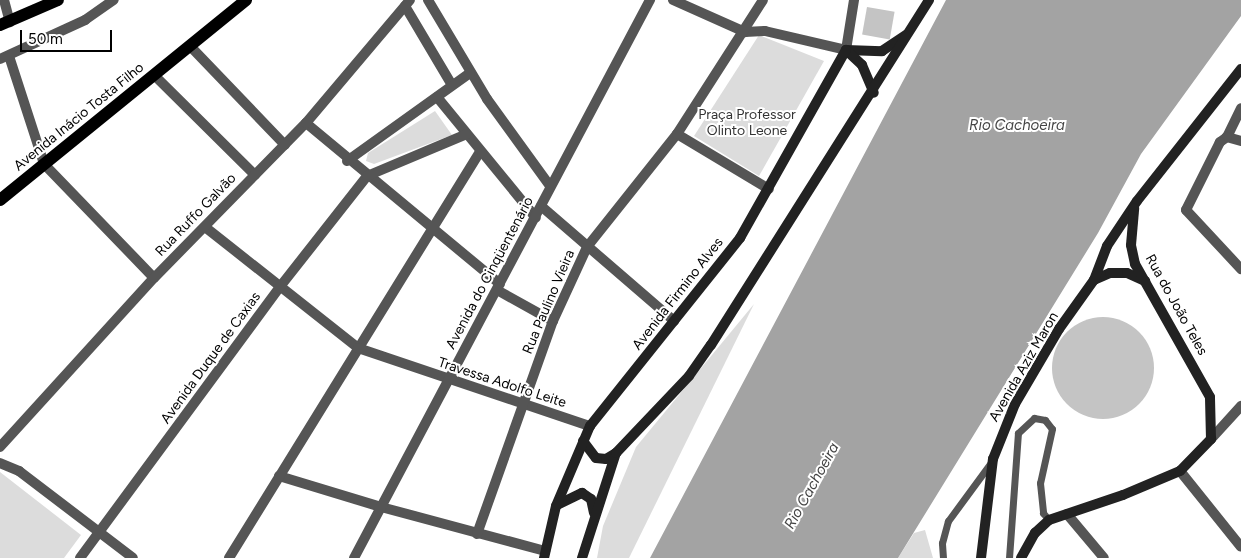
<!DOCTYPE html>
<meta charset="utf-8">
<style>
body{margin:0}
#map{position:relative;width:1241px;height:558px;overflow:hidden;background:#fff;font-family:Figtree,sans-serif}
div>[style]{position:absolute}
.green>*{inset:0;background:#dcdcdc}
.water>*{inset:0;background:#a3a3a3}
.building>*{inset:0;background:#c4c4c4;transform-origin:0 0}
.round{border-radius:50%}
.service>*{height:7px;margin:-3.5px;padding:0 3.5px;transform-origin:3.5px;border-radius:3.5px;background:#555}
.pedestrian>*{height:10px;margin:-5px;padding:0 5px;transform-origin:5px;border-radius:5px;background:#555}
.minor>*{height:10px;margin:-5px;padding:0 5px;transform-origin:5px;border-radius:5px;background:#555}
.tertiary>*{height:10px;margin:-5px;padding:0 5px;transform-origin:5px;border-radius:5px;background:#555}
.secondary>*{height:10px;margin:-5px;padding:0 5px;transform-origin:5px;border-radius:5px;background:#222}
.primary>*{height:12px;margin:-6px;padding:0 6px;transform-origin:6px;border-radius:6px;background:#000}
span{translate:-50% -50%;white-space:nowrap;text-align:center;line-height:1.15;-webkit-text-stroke:4px #fff;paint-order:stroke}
.park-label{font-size:14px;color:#333}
.street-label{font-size:14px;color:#000}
.water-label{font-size:15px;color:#444;font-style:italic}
.scale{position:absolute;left:20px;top:30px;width:92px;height:22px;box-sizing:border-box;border:2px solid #000;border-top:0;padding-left:6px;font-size:15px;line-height:18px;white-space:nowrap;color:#000;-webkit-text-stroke:4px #fff;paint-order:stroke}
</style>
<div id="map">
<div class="green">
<i style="clip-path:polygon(759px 35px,824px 61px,759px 176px,694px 136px)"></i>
<i style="clip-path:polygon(435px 111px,452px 135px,374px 164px,366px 161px,368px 153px)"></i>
<i style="clip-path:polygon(754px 304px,629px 558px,597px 558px,603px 526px,636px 447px)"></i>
<i style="clip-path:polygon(0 472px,81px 535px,64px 558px,0 558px)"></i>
<i style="clip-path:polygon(925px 530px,933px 558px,898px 558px,914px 533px)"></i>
</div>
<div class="water">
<i style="clip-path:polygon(946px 0,1241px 0,1241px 16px,1141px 154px,1098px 233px,898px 558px,650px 558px)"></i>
</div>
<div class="building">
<i style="left:867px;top:7px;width:28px;height:28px;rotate:10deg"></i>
<i class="round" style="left:1052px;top:317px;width:102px;height:102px"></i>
</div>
<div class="service">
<i style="left:943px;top:558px;width:15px;rotate:-94deg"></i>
<i style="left:942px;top:543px;width:23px;rotate:-75deg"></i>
<i style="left:948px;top:521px;width:74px;rotate:-53.7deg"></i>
<i style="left:1009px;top:558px;width:125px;rotate:-85.9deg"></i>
<i style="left:1018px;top:433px;width:22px;rotate:-43deg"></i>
<i style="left:1034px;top:418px;width:11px;rotate:10deg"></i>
<i style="left:1045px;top:420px;width:11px;rotate:52deg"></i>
<i style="left:1052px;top:429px;width:55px;rotate:102.5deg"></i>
<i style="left:1040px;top:483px;width:30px;rotate:84deg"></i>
<i style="left:1043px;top:513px;width:9px;rotate:49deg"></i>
</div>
<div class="pedestrian">
<i style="left:497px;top:290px;width:64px;rotate:29deg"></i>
<i style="left:279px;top:476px;width:107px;rotate:16.9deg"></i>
<i style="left:229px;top:558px;width:478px;rotate:-58.3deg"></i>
</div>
<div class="minor">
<i style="left:4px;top:0;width:23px;rotate:75deg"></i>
<i style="left:428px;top:0;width:115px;rotate:59.2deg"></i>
<i style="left:487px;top:99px;width:107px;rotate:54.1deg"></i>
<i style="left:673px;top:0;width:79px;rotate:24deg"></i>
<i style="left:745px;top:32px;width:20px;rotate:-3deg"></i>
<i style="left:765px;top:31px;width:83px;rotate:13.2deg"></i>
<i style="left:846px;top:50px;width:51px;rotate:-80.9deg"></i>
<i style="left:405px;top:6px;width:92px;rotate:59.3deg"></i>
<i style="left:190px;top:46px;width:137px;rotate:46.2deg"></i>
<i style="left:9px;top:56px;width:114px;rotate:72deg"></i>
<i style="left:44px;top:164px;width:158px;rotate:46deg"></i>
<i style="left:154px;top:75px;width:142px;rotate:44.7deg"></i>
<i style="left:437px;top:97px;width:156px;rotate:50.7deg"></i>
<i style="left:306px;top:123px;width:252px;rotate:39.7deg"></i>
<i style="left:677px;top:134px;width:107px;rotate:30.9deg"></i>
<i style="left:1227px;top:137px;width:32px;rotate:-64deg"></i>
<i style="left:1241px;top:141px;width:15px;rotate:-164deg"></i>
<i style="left:1227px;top:137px;width:9px;rotate:144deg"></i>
<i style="left:1220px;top:142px;width:76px;rotate:116.6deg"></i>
<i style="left:1186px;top:210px;width:81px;rotate:47deg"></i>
<i style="left:347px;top:161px;width:151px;rotate:-35.6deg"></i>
<i style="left:541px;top:206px;width:176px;rotate:40.8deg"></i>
<i style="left:205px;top:227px;width:195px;rotate:38.3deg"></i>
<i style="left:358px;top:348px;width:245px;rotate:18.6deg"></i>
<i style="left:1211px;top:439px;width:45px;rotate:-47.7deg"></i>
<i style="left:1180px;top:471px;width:97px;rotate:51.2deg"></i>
<i style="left:381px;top:507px;width:170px;rotate:15deg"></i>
<i style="left:1067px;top:514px;width:57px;rotate:49.9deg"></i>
<i style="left:477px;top:534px;width:226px;rotate:-70.4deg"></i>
<i style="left:553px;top:321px;width:81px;rotate:-65.3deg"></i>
<i style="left:587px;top:247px;width:144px;rotate:-51.5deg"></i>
<i style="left:677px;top:134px;width:159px;rotate:-57.3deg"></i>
<i style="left:80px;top:558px;width:335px;rotate:-53.6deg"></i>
<i style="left:279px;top:288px;width:142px;rotate:-51.8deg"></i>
<i style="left:367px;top:176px;width:108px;rotate:-22.8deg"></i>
</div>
<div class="tertiary">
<i style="left:0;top:59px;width:94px;rotate:-24.6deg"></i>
<i style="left:85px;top:20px;width:35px;rotate:-35deg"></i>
<i style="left:0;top:447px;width:229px;rotate:-47.7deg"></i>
<i style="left:154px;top:278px;width:217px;rotate:-45.6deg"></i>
<i style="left:306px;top:123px;width:161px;rotate:-49.8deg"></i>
<i style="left:0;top:463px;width:21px;rotate:23deg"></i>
<i style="left:19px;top:471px;width:143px;rotate:37.3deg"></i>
<i style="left:354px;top:558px;width:632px;rotate:-62.06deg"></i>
</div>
<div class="secondary">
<i style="left:846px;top:50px;width:36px;rotate:2deg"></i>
<i style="left:882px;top:51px;width:29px;rotate:-34deg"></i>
<i style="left:846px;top:50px;width:22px;rotate:43deg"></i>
<i style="left:862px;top:65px;width:30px;rotate:67deg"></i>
<i style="left:1094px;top:280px;width:17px;rotate:-24deg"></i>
<i style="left:1110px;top:273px;width:17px"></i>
<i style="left:1127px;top:273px;width:20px;rotate:24deg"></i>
<i style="left:583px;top:441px;width:21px;rotate:53deg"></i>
<i style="left:596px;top:458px;width:10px;rotate:6deg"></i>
<i style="left:606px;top:459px;width:12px;rotate:-31deg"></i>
<i style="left:557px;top:505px;width:28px;rotate:-26deg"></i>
<i style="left:582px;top:493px;width:11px;rotate:34deg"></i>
<i style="left:591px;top:499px;width:14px;rotate:78deg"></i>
<i style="left:544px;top:558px;width:53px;rotate:-77deg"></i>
<i style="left:556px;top:506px;width:87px;rotate:-67deg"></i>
<i style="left:590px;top:426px;width:241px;rotate:-51.4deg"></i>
<i style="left:740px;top:238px;width:216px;rotate:-60.6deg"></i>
<i style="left:582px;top:558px;width:110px;rotate:-72.1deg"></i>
<i style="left:616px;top:453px;width:106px;rotate:-46.5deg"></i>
<i style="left:689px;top:376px;width:38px;rotate:-55deg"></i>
<i style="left:711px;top:345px;width:408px;rotate:-57.7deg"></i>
<i style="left:981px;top:558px;width:100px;rotate:-83.1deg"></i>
<i style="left:993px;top:459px;width:59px;rotate:-68.2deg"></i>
<i style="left:1015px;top:404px;width:87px;rotate:-59.6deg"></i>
<i style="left:1059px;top:329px;width:60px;rotate:-54.5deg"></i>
<i style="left:1094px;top:280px;width:36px;rotate:-69deg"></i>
<i style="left:1107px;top:246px;width:54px;rotate:-56.3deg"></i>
<i style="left:1137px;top:201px;width:168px;rotate:-51.8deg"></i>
<i style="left:1021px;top:558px;width:29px;rotate:-61deg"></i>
<i style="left:1035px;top:533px;width:19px;rotate:-43deg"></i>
<i style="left:1049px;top:520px;width:78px;rotate:-18.7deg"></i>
<i style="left:1123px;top:495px;width:62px;rotate:-22.8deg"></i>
<i style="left:1180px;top:471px;width:45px;rotate:-45.9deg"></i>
<i style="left:1211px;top:439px;width:42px;rotate:-91.4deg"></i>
<i style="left:1210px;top:397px;width:153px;rotate:-119.4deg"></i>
<i style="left:1135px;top:264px;width:19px;rotate:-102deg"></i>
<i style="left:1131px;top:245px;width:37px;rotate:-85deg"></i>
</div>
<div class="primary">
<i style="left:0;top:25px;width:63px;rotate:-23.3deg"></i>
<i style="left:0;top:200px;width:317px;rotate:-39.1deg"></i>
</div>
<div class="park-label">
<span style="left:747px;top:123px">Praça Professor<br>Olinto Leone</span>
</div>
<div class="street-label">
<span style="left:79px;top:117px;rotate:-39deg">Avenida Inácio Tosta Filho</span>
<span style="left:196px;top:215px;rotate:-46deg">Rua Ruffo Galvão</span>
<span style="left:490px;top:273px;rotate:-62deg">Avenida do Cinqüentenário</span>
<span style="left:678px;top:294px;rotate:-52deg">Avenida Firmino Alves</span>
<span style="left:549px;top:302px;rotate:-67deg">Rua Paulino Vieira</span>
<span style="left:1176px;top:305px;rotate:61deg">Rua do João Teles</span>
<span style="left:211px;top:358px;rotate:-54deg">Avenida Duque de Caxias</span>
<span style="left:1024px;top:367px;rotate:-60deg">Avenida Aziz Maron</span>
<span style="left:502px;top:383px;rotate:18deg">Travessa Adolfo Leite</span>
</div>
<div class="water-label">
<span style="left:1017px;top:126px">Rio Cachoeira</span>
<span style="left:812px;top:486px;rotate:-61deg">Rio Cachoeira</span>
</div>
<div class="scale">50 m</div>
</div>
